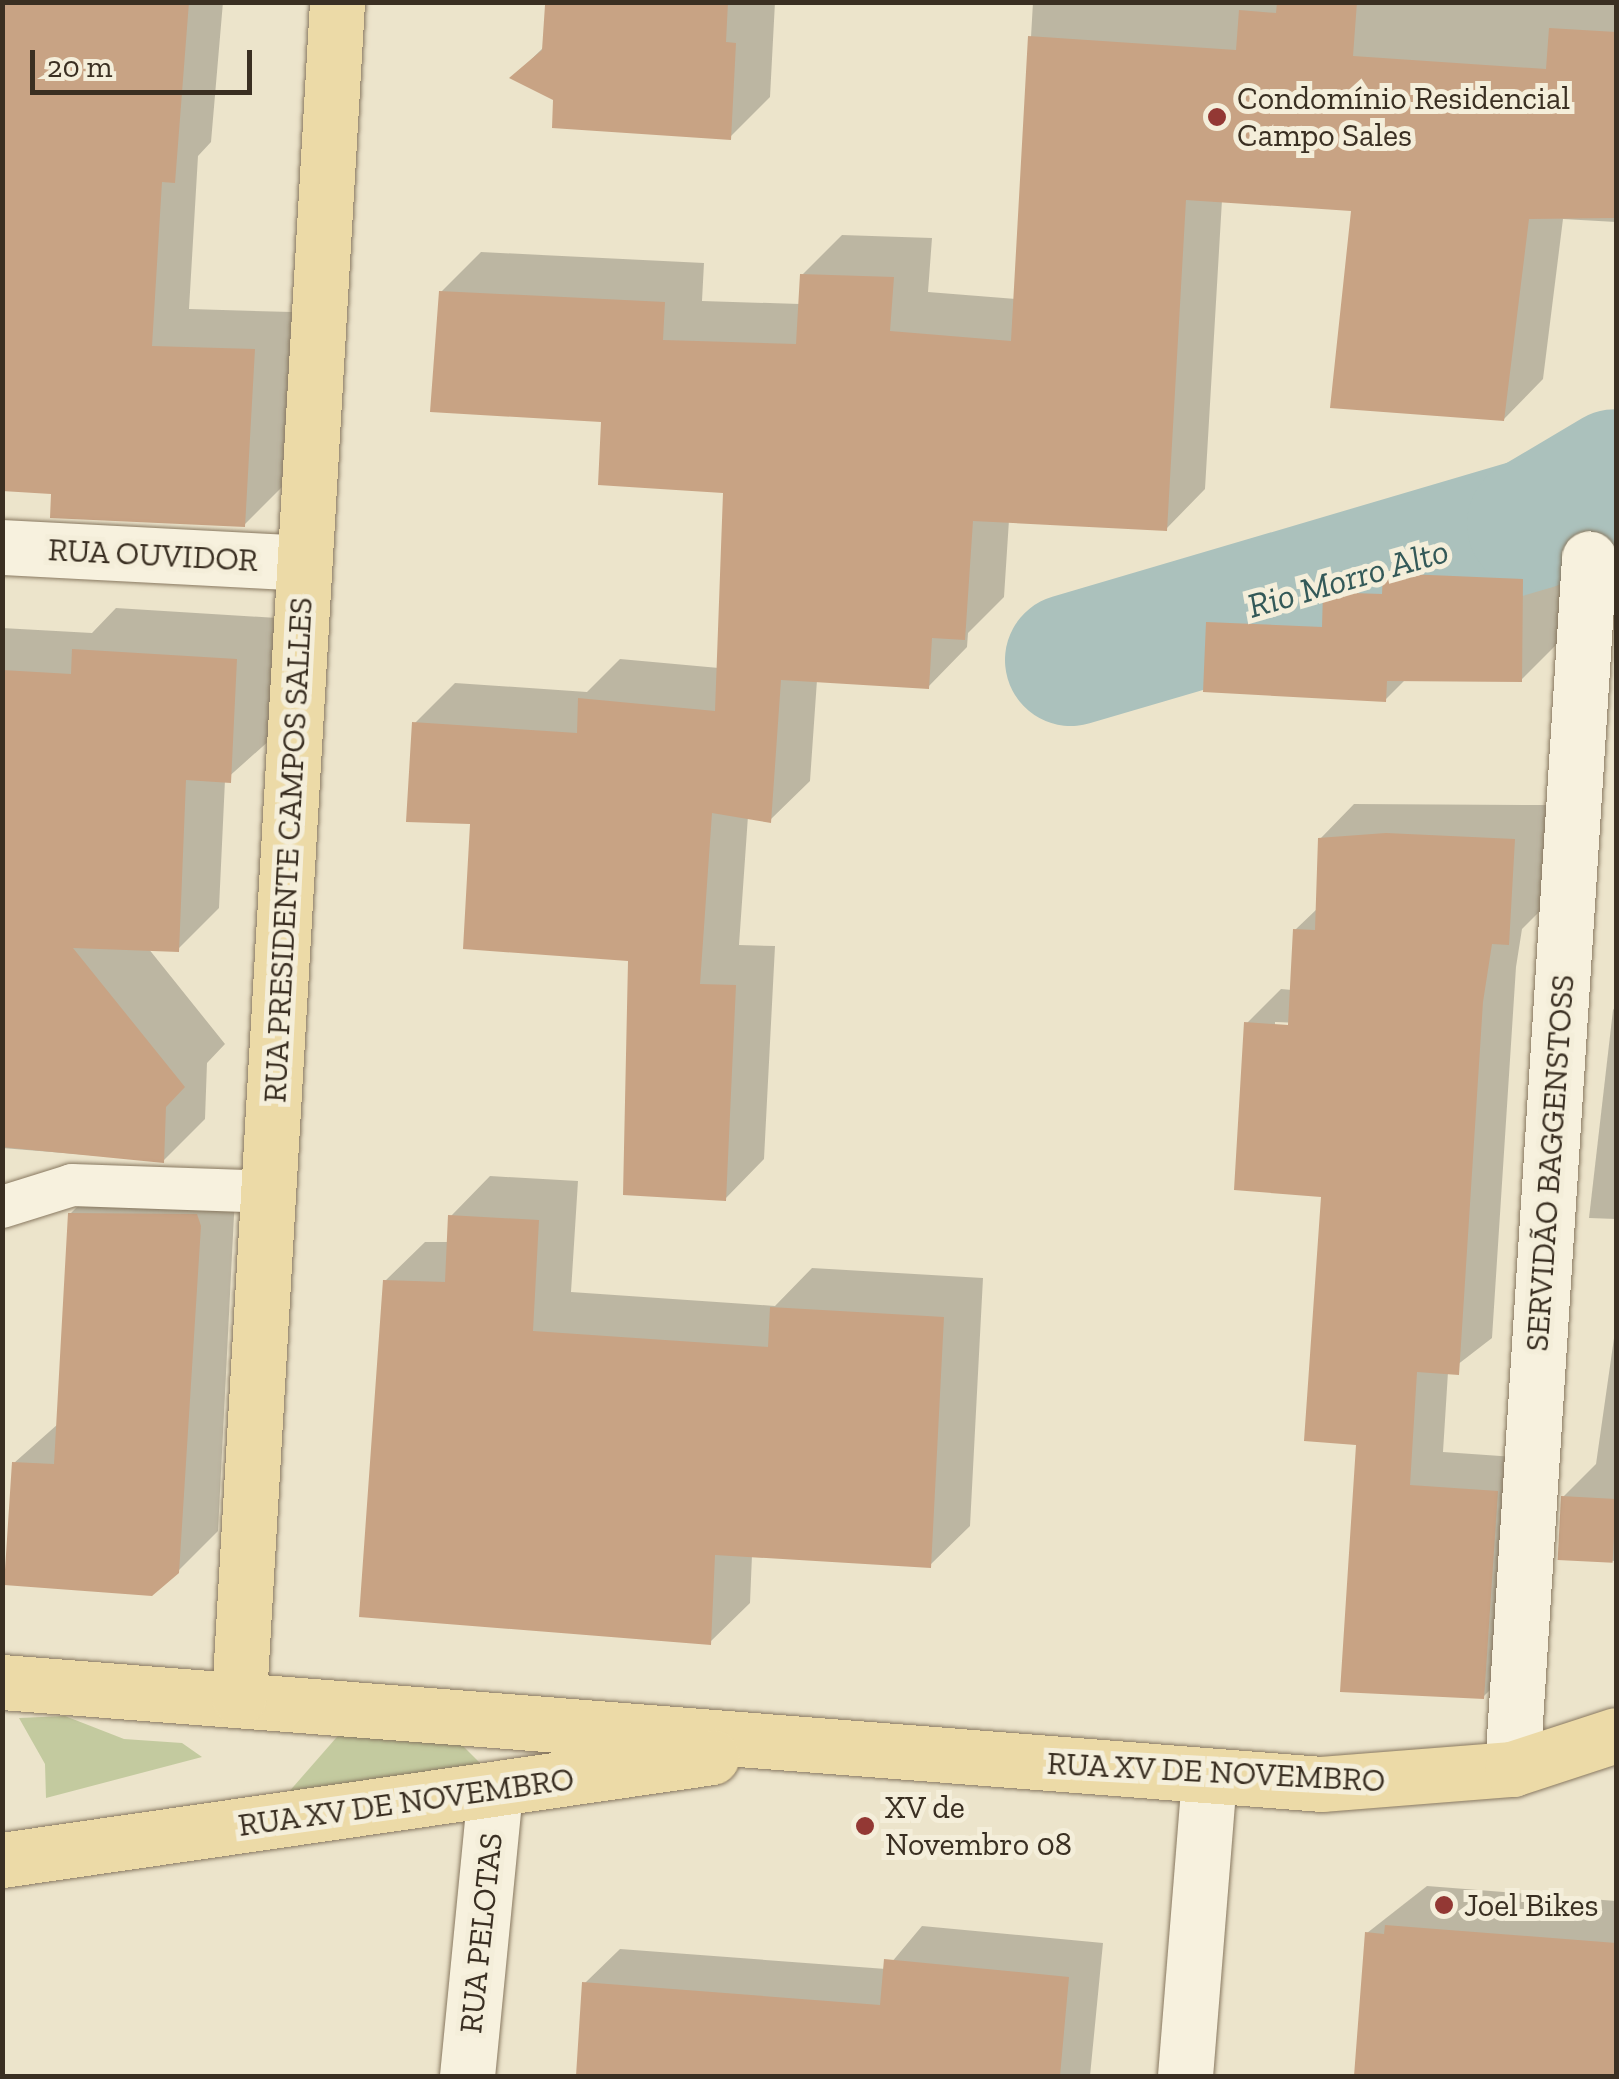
<!DOCTYPE html>
<meta charset="utf-8">
<style>
body{margin:0}
#map{position:relative;width:1619px;height:2079px;overflow:hidden;background:#ece4cb;font-family:"Zilla Slab",serif}
div>[style]{position:absolute}
.green>*{inset:0;background:#c3ca9f}
.shadow>*{inset:0;background:#0003}
.river>*{height:132px;margin:-66px;padding:0 66px;transform-origin:66px;border-radius:66px;background:#abc1bc}
.building>*{inset:0;background:#c8a384;transform-origin:0 0}
.roads{filter:drop-shadow(0 0 2px #887860) drop-shadow(0 0 2px #887860)}
.lane>*{height:42px;margin:-21px;padding:0 21px;transform-origin:21px;border-radius:21px;background:#f7f1de}
.street>*{height:55px;margin:-27.5px;padding:0 27.5px;transform-origin:27.5px;border-radius:27.5px;background:#f7f1de}
.primary>*{height:55px;margin:-27.5px;padding:0 27.5px;transform-origin:27.5px;border-radius:27.5px;background:#ecdaa7}
.dots>*{width:28px;height:28px;translate:-50% -50%;box-sizing:border-box;border:5px solid #f4eeda;border-radius:50%}
span{translate:-50% -50%;white-space:nowrap;text-align:center;line-height:1.15;-webkit-text-stroke:10px #f4eeda;paint-order:stroke}
.poi-label{font-size:32px;color:#3a2f22}
.left{translate:0 -50%;text-align:left}
.street-label{font-size:32px;color:#3a2f22}
.water-label{font-size:35px;color:#335958;font-style:italic}
.frame{position:absolute;inset:0;border:5px solid #3a2f22;pointer-events:none}
.scale{position:absolute;left:30px;top:50px;width:222px;height:45px;box-sizing:border-box;border:5px solid #3a2f22;border-top:0;padding-left:12px;font-size:30px;line-height:35px;white-space:nowrap;color:#3a2f22;-webkit-text-stroke:8px #f4eeda;paint-order:stroke}
</style>
<div id="map">
<div class="green">
<i style="clip-path:polygon(65px 1716px,124px 1739px,182px 1743px,202px 1757px,46px 1798px,45px 1764px,19px 1718px)"></i>
<i style="clip-path:polygon(350px 1722px,446px 1729px,485px 1768px,287px 1794px)"></i>
</div>
<div class="shadow">
<i style="clip-path:polygon(2px 2px,223px 2px,211px 142px,198px 156px,189px 309px,292px 312px,282px 487px,244px 525px,53px 492px)"></i>
<i style="clip-path:polygon(547px 2px,775px 2px,770px 97px,730px 137px,556px 98px,513px 77px,545px 46px)"></i>
<i style="clip-path:polygon(1033px 2px,1616px 2px,1616px 222px,1563px 219px,1543px 379px,1504px 419px,1354px 208px,1222px 200px,1205px 489px,1166px 529px,1009px 520px,1004px 597px,968px 633px,967px 647px,928px 687px,817px 680px,810px 781px,770px 820px,748px 816px,739px 945px,775px 946px,764px 1159px,725px 1199px,630px 959px,472px 822px,415px 723px,455px 683px,587px 692px,620px 659px,719px 668px,726px 490px,603px 419px,441px 292px,481px 252px,704px 263px,702px 301px,800px 304px,802px 275px,842px 235px,932px 238px,928px 292px,1016px 299px)"></i>
<i style="clip-path:polygon(1425px 534px,1561px 540px,1561px 640px,1521px 680px,1406px 679px,1385px 700px,1208px 623px,1248px 583px,1331px 587px,1365px 553px,1405px 555px)"></i>
<i style="clip-path:polygon(116px 608px,277px 618px,271px 739px,225px 780px,219px 908px,178px 949px,148px 948px,225px 1044px,207px 1063px,205px 1119px,163px 1161px,2px 1148px,2px 628px,92px 633px)"></i>
<i style="clip-path:polygon(evenodd,1354px 804px,1548px 805px,1542px 909px,1522px 929px,1516px 967px,1492px 1338px,1448px 1372px,1443px 1452px,1531px 1458px,1518px 1662px,1483px 1697px,1359px 1442px,1324px 1194px,1247px 1023px,1281px 989px,1292px 990px,1295px 930px,1318px 908px,1320px 839px,1354px 804px,1275px 1022px,1301px 1023px,1275px 1027px,1275px 1022px)"></i>
<i style="clip-path:polygon(1616px 1006px,1616px 1219px,1589px 1218px,1613px 1010px)"></i>
<i style="clip-path:polygon(110px 1174px,236px 1176px,218px 1531px,178px 1571px,14px 1463px,58px 1424px,70px 1214px)"></i>
<i style="clip-path:polygon(490px 1176px,578px 1181px,571px 1292px,775px 1306px,812px 1268px,983px 1278px,970px 1526px,930px 1565px,752px 1555px,750px 1603px,710px 1642px,385px 1281px,425px 1242px,449px 1242px,451px 1216px)"></i>
<i style="clip-path:polygon(1616px 1324px,1616px 1561px,1559px 1558px,1563px 1497px,1596px 1464px)"></i>
<i style="clip-path:polygon(1427px 1886px,1616px 1901px,1616px 2076px,1356px 2076px,1367px 1933px)"></i>
<i style="clip-path:polygon(922px 1926px,1103px 1943px,1090px 2076px,578px 2076px,585px 1983px,620px 1949px,886px 1969px)"></i>
</div>
<div class="river">
<i style="left:1071px;top:660px;width:482px;rotate:-16.4deg"></i>
<i style="left:1533px;top:524px;width:96px;rotate:-30.6deg"></i>
</div>
<div class="building">
<i style="clip-path:polygon(2px 2px,189px 2px,175px 183px,162px 182px,152px 346px,255px 349px,245px 527px,50px 518px,51px 494px,2px 491px)"></i>
<i style="clip-path:polygon(728px 2px,726px 42px,736px 43px,731px 140px,552px 128px,553px 100px,509px 78px,542px 50px,545px 5px)"></i>
<i style="clip-path:polygon(1277px 2px,1357px 2px,1353px 56px,1546px 69px,1549px 28px,1616px 32px,1616px 218px,1529px 219px,1504px 421px,1330px 408px,1351px 211px,1186px 200px,1167px 531px,973px 521px,965px 640px,932px 638px,929px 689px,781px 680px,771px 823px,712px 813px,700px 984px,736px 985px,726px 1201px,623px 1195px,628px 961px,463px 949px,470px 824px,406px 822px,412px 722px,577px 733px,578px 698px,715px 711px,723px 493px,598px 485px,601px 422px,430px 412px,439px 291px,665px 302px,663px 340px,796px 344px,800px 274px,894px 277px,890px 331px,1011px 341px,1028px 36px,1236px 50px,1239px 10px,1276px 13px)"></i>
<i style="clip-path:polygon(1383px 573px,1523px 579px,1522px 682px,1387px 681px,1386px 702px,1203px 692px,1206px 622px,1322px 627px,1323px 592px,1382px 594px)"></i>
<i style="clip-path:polygon(72px 649px,237px 659px,231px 783px,186px 780px,179px 952px,73px 948px,185px 1087px,166px 1107px,164px 1163px,2px 1147px,2px 670px,71px 674px)"></i>
<i style="clip-path:polygon(1386px 833px,1515px 839px,1509px 945px,1492px 944px,1483px 1002px,1459px 1375px,1417px 1372px,1410px 1485px,1498px 1491px,1484px 1699px,1340px 1692px,1356px 1445px,1304px 1441px,1321px 1197px,1234px 1190px,1244px 1022px,1288px 1025px,1293px 929px,1315px 930px,1318px 838px)"></i>
<i style="clip-path:polygon(68px 1213px,197px 1214px,201px 1226px,179px 1573px,152px 1596px,4px 1585px,12px 1462px,54px 1464px)"></i>
<i style="clip-path:polygon(448px 1215px,539px 1220px,533px 1331px,768px 1347px,770px 1307px,944px 1317px,931px 1568px,715px 1555px,711px 1645px,359px 1617px,383px 1280px,445px 1282px)"></i>
<i style="left:1561px;top:1496px;width:55px;height:64px;rotate:3deg"></i>
<i style="clip-path:polygon(1385px 1925px,1616px 1943px,1616px 2076px,1354px 2076px,1365px 1932px,1384px 1934px)"></i>
<i style="clip-path:polygon(884px 1959px,1069px 1977px,1060px 2076px,576px 2076px,582px 1982px,880px 2005px)"></i>
</div>
<div class="roads">
<div class="lane">
<i style="left:2px;top:1207px;width:73px;rotate:-17.4deg"></i>
<i style="left:72px;top:1185px;width:196px;rotate:2deg"></i>
</div>
<div class="street">
<i style="left:2px;top:547px;width:302px;rotate:3deg"></i>
<i style="left:1512px;top:1769px;width:1213px;rotate:-86.36deg"></i>
<i style="left:467px;top:2076px;width:288px;rotate:-84.4deg"></i>
<i style="left:1185px;top:2076px;width:300px;rotate:-85.4deg"></i>
</div>
<div class="primary">
<i style="left:2px;top:1682px;width:1323px;rotate:4.42deg"></i>
<i style="left:1321px;top:1784px;width:192px;rotate:-4.5deg"></i>
<i style="left:1512px;top:1769px;width:109px;rotate:-18.1deg"></i>
<i style="left:239px;top:1697px;width:1698px;rotate:-86.69deg"></i>
<i style="left:2px;top:1860px;width:717px;rotate:-8.25deg"></i>
</div>
</div>
<div class="dots">
<i style="left:1217px;top:117px;background:#933834"></i>
<i style="left:865px;top:1826px;background:#933834"></i>
<i style="left:1444px;top:1905px;background:#933834"></i>
</div>
<div class="poi-label">
<span class="left" style="left:1237px;top:117px">Condomínio Residencial<br>Campo Sales</span>
<span class="left" style="left:885px;top:1826px">XV de<br>Novembro 08</span>
<span class="left" style="left:1464px;top:1905px">Joel Bikes</span>
</div>
<div class="street-label">
<span style="left:153px;top:555px;rotate:3deg">RUA OUVIDOR</span>
<span style="left:288px;top:850px;rotate:-87deg">RUA PRESIDENTE CAMPOS SALLES</span>
<span style="left:1550px;top:1163px;rotate:-86deg">SERVIDÃO BAGGENSTOSS</span>
<span style="left:1216px;top:1772px;rotate:3deg">RUA XV DE NOVEMBRO</span>
<span style="left:406px;top:1802px;rotate:-8deg">RUA XV DE NOVEMBRO</span>
<span style="left:481px;top:1933px;rotate:-84deg">RUA PELOTAS</span>
</div>
<div class="water-label">
<span style="left:1348px;top:578px;rotate:-16deg">Rio Morro Alto</span>
</div>
<div class="frame"></div>
<div class="scale">20 m</div>
</div>
